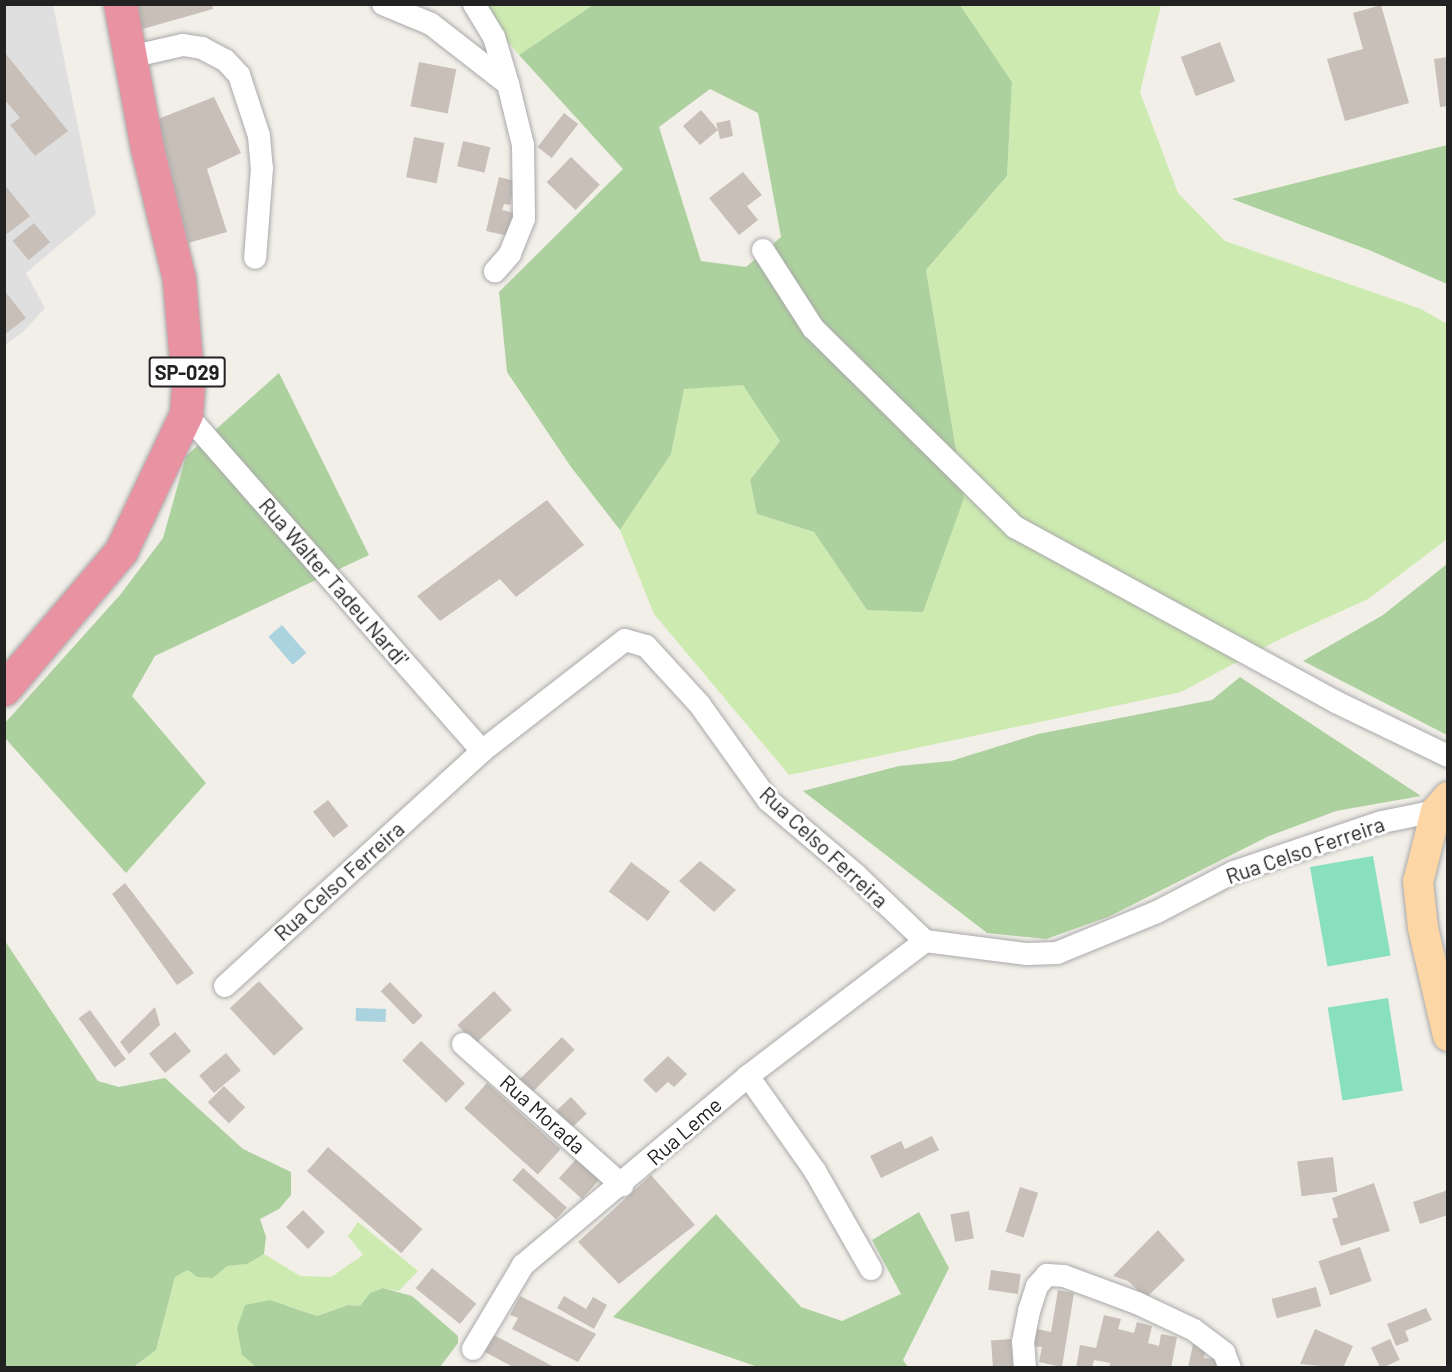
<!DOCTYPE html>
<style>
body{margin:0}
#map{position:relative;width:1452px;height:1372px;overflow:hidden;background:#f2efe9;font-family:Barlow,sans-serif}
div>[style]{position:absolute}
.residential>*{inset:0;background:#e0dfdf}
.grass>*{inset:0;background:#cdebb0}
.forest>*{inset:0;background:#add19e}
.pitch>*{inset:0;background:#88e0be;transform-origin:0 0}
.water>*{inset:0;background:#aad3df;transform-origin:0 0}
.building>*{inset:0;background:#c7bfb8;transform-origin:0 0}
.roads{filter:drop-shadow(0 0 2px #a9a9a9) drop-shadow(0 0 2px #a9a9a9)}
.minor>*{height:22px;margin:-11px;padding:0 11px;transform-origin:11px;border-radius:11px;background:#fff}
.major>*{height:30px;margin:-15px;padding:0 15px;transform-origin:15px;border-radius:15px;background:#fcd6a4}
.highway>*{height:33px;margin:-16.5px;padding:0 16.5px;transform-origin:16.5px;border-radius:16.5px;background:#e892a2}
span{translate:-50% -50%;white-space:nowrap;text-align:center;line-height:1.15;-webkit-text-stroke:6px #fff;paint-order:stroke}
.shield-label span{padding:2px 4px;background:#fff;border:2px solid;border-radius:4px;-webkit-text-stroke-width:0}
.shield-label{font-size:20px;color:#222;font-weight:700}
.street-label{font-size:21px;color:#222}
.frame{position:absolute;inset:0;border:6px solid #222;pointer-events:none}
</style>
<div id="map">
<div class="residential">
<i style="clip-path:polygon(5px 5px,53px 5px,96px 214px,26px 273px,45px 308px,24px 331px,5px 345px)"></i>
</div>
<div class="grass">
<i style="clip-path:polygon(478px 5px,593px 5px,519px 55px)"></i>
<i style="clip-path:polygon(960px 5px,1161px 5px,1140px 92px,1178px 193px,1225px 241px,1421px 309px,1447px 324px,1447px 539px,1368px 599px,1280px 639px,1181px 692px,789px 775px,654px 614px,620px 530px,671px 454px,684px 388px,744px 384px,780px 441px,750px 480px,757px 514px,814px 532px,867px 610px,964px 498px,926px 270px,1007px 176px,1012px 82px)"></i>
<i style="clip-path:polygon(358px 1222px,418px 1271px,399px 1291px,383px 1288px,370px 1293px,360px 1306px,348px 1305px,317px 1316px,286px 1305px,242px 1355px,256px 1367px,134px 1368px,156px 1350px,175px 1277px,188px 1270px,213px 1278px,227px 1266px,247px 1264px,264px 1254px,300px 1276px,331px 1277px,363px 1255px,348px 1236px)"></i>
</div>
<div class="forest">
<i style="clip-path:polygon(evenodd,593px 5px,960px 5px,1012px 82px,1007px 176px,926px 270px,964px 498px,923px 612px,867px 610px,814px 532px,757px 514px,750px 480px,780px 441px,743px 385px,684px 389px,671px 454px,620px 530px,571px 467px,507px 372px,499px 292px,623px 169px,519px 55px,593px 5px,710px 89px,758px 113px,781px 237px,746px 267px,701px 261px,659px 127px,710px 89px)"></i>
<i style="clip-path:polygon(1447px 145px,1447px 284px,1369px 250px,1232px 199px)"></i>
<i style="clip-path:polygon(279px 373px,369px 555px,155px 656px,132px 696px,206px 783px,126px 873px,5px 738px,4px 724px,120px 595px,163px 538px,186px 456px)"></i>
<i style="clip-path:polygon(1447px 564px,1447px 735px,1303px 661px,1383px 615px)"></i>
<i style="clip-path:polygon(1240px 677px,1421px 796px,1336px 811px,1269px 836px,1108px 917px,1046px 939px,987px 933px,803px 791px,899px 766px,951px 761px,1038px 734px,1212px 700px)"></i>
<i style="clip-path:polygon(5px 941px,98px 1081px,119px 1087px,165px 1078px,243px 1149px,291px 1172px,291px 1195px,279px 1209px,260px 1219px,266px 1237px,264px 1254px,247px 1264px,227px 1266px,213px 1278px,197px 1277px,188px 1270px,175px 1277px,156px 1350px,134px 1367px,5px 1367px)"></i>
<i style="clip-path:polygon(919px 1212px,949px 1268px,903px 1360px,908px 1367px,758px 1367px,613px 1317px,716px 1214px,801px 1307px,842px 1321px,901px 1294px,872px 1240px)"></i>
<i style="clip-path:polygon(383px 1288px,412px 1296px,458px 1336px,458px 1343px,440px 1367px,256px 1367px,242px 1355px,237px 1328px,245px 1305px,270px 1300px,317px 1316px,348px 1305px,360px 1306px,370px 1293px)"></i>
</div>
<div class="pitch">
<i style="left:1373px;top:856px;width:101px;height:64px;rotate:80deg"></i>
<i style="left:1388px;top:998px;width:94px;height:61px;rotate:81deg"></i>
</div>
<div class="water">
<i style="left:282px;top:625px;width:37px;height:18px;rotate:49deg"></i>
<i style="left:356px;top:1008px;width:30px;height:13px;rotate:2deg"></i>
</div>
<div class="building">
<i style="clip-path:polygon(135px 4px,212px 4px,213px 9px,139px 30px)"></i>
<i style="clip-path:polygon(1381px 5px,1409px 103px,1345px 121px,1327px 59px,1363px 49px,1353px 13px)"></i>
<i style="left:1220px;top:42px;width:42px;height:42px;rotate:69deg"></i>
<i style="clip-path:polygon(6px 54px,68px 131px,35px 156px,10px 125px,20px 118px,4px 99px)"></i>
<i style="clip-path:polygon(1448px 57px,1448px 106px,1440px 107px,1434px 59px)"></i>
<i style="left:419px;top:62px;width:38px;height:45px;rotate:11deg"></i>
<i style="clip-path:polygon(214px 97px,241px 153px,207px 169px,227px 232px,188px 243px,158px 119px)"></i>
<i style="clip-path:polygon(701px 110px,718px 130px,716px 123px,730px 120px,733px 136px,720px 139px,718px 130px,700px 145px,683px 126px)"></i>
<i style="left:564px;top:113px;width:18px;height:43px;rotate:38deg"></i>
<i style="left:414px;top:137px;width:31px;height:41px;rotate:11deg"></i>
<i style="left:463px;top:141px;width:28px;height:26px;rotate:13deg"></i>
<i style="left:571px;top:157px;width:40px;height:35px;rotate:44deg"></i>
<i style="clip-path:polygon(743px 172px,762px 195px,747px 206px,758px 220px,739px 235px,709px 198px)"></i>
<i style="clip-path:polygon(499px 177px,515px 181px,510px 205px,504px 204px,502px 210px,518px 214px,513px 237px,486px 231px)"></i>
<i style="clip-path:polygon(4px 184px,30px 216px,7px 234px,4px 230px)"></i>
<i style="left:34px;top:223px;width:25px;height:28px;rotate:50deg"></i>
<i style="clip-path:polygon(4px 290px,26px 318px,4px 335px)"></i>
<i style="clip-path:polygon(547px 500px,584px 545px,516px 597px,500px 579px,440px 621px,417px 596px)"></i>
<i style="left:328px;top:800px;width:33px;height:19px;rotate:52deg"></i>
<i style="clip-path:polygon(700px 861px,736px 890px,714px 912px,679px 881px)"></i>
<i style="left:631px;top:862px;width:49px;height:37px;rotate:37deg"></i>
<i style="clip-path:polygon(125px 883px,194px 973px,177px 985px,112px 894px)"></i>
<i style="left:259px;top:981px;width:65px;height:40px;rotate:47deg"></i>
<i style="left:390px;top:982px;width:47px;height:13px;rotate:46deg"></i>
<i style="left:494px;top:991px;width:26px;height:50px;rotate:47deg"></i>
<i style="clip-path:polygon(155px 1007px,160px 1025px,129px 1054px,120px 1042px)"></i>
<i style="left:90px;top:1010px;width:61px;height:14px;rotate:54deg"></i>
<i style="left:175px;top:1032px;width:25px;height:34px;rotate:50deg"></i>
<i style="left:562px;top:1037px;width:18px;height:64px;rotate:45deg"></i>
<i style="left:421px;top:1041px;width:61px;height:27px;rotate:44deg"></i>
<i style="left:226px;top:1053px;width:23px;height:35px;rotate:50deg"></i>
<i style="clip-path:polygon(668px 1056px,687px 1074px,674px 1087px,668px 1082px,656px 1093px,643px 1080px)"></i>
<i style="left:487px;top:1083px;width:99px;height:34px;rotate:42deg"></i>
<i style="left:224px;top:1086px;width:30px;height:23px;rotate:45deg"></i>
<i style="left:571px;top:1097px;width:23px;height:23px;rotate:47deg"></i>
<i style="clip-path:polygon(932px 1136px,939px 1150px,881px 1178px,870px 1156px,901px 1141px,905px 1149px)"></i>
<i style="left:328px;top:1147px;width:125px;height:32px;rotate:41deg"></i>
<i style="left:579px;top:1156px;width:31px;height:30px;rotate:42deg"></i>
<i style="left:1333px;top:1157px;width:35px;height:36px;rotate:83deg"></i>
<i style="left:523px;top:1168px;width:59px;height:16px;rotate:42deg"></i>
<i style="clip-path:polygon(651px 1175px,695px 1225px,619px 1284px,578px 1242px)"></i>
<i style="clip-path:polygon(1374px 1183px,1390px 1231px,1341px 1246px,1332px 1219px,1338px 1217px,1332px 1198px)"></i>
<i style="left:1020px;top:1187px;width:19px;height:47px;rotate:18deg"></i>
<i style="clip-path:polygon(1448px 1190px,1448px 1215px,1420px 1224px,1413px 1202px)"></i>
<i style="left:303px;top:1210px;width:31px;height:24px;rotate:45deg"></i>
<i style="left:969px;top:1211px;width:28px;height:19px;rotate:80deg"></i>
<i style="clip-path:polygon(1158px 1230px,1185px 1260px,1146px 1298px,1128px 1281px,1113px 1276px)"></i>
<i style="left:1360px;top:1247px;width:36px;height:44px;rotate:71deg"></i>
<i style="left:432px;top:1268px;width:57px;height:26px;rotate:39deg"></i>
<i style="left:991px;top:1270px;width:30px;height:20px;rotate:8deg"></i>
<i style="left:1316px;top:1287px;width:20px;height:46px;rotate:75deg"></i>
<i style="clip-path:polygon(1058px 1290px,1074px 1293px,1062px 1367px,1039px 1362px,1042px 1347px,1034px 1346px,1037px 1329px,1051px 1332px)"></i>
<i style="clip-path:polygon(520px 1296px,596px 1334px,578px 1362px,512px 1329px,518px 1318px,510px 1315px)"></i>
<i style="clip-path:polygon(564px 1296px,586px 1309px,593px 1297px,607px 1305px,594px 1329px,557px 1308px)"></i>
<i style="clip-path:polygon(1426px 1308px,1432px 1320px,1405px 1331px,1409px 1341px,1396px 1346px,1387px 1324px)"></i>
<i style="clip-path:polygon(1104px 1315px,1121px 1319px,1118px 1329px,1134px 1333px,1137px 1322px,1152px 1326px,1148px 1343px,1159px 1346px,1161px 1334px,1177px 1337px,1171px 1368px,1109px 1368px,1110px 1363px,1094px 1360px,1092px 1368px,1076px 1368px,1080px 1345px,1096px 1348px)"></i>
<i style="clip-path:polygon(1315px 1329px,1353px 1346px,1343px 1368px,1300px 1364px)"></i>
<i style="clip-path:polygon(492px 1334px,556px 1368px,515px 1368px,483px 1351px)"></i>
<i style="left:1011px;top:1339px;width:29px;height:20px;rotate:86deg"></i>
<i style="left:1390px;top:1339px;width:23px;height:21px;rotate:65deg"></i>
<i style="clip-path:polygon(1193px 1344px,1206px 1347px,1204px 1358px,1216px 1359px,1216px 1368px,1188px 1368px)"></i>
</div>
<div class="roads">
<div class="minor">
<i style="left:383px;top:4px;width:52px;rotate:22.6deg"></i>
<i style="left:431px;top:24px;width:98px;rotate:37.9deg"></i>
<i style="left:508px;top:84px;width:63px;rotate:76.2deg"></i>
<i style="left:523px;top:145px;width:74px;rotate:89.2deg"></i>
<i style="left:524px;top:219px;width:38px;rotate:112deg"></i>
<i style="left:510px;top:254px;width:23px;rotate:131deg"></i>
<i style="left:474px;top:4px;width:39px;rotate:59deg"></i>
<i style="left:494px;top:37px;width:49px;rotate:73.4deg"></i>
<i style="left:130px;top:57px;width:54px;rotate:-12.8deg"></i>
<i style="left:183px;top:45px;width:19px;rotate:9deg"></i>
<i style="left:202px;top:48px;width:26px;rotate:28deg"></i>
<i style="left:225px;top:60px;width:21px;rotate:47deg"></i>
<i style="left:239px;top:75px;width:64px;rotate:71.8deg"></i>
<i style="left:259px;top:136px;width:32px;rotate:85deg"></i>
<i style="left:262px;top:168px;width:90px;rotate:94.4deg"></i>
<i style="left:763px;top:250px;width:93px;rotate:57.3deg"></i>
<i style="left:813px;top:328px;width:284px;rotate:44.6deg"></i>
<i style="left:1015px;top:527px;width:366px;rotate:28.6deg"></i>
<i style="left:1336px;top:702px;width:124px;rotate:25.7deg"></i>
<i style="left:186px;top:414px;width:449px;rotate:48.7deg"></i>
<i style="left:225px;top:986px;width:348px;rotate:-42.4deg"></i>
<i style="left:482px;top:751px;width:181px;rotate:-37.8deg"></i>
<i style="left:625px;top:640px;width:22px;rotate:16deg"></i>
<i style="left:646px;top:646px;width:80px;rotate:47.5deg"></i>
<i style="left:700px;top:705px;width:117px;rotate:54.4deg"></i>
<i style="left:768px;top:800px;width:116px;rotate:40.4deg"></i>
<i style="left:856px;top:875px;width:95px;rotate:43.7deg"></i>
<i style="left:925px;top:941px;width:103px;rotate:7.3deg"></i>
<i style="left:1027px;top:954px;width:30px;rotate:-2deg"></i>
<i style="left:1057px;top:953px;width:108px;rotate:-22.3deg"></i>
<i style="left:1157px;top:912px;width:87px;rotate:-27.5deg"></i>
<i style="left:1234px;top:872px;width:156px;rotate:-18.7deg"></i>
<i style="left:1382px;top:822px;width:55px;rotate:-11.5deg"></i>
<i style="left:463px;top:1044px;width:213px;rotate:41.6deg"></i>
<i style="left:748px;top:1076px;width:116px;rotate:54.8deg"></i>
<i style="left:815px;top:1171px;width:113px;rotate:60.3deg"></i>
<i style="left:473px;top:1349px;width:98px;rotate:-59.2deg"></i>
<i style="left:523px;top:1265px;width:294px;rotate:-40deg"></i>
<i style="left:748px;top:1076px;width:223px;rotate:-37.3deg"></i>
<i style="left:1025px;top:1368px;width:26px;rotate:-94deg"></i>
<i style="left:1023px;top:1342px;width:32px;rotate:-79deg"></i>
<i style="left:1029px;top:1311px;width:26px;rotate:-72deg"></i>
<i style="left:1037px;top:1286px;width:15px;rotate:-48deg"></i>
<i style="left:1047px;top:1275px;width:17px;rotate:3deg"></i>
<i style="left:1064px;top:1276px;width:78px;rotate:20.3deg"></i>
<i style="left:1137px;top:1303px;width:63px;rotate:25.3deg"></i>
<i style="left:1194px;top:1330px;width:38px;rotate:37deg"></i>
<i style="left:1224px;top:1353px;width:16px;rotate:68deg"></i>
</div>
<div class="major">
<i style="left:1448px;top:797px;width:18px;rotate:131deg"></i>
<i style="left:1436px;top:811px;width:73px;rotate:104.2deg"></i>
<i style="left:1418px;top:882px;width:46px;rotate:83.8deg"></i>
<i style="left:1423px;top:928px;width:111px;rotate:77deg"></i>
</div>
<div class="highway">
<i style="left:4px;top:689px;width:181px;rotate:-49.7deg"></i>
<i style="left:121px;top:551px;width:152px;rotate:-64.6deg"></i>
<i style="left:186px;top:414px;width:29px;rotate:-86deg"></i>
<i style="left:188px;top:385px;width:106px;rotate:-94.9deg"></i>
<i style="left:179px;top:279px;width:135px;rotate:-103.7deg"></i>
<i style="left:147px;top:148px;width:147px;rotate:-100.6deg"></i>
</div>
</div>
<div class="shield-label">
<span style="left:187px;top:372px">SP-029</span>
</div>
<div class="street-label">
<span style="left:334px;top:582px;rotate:49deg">Rua Walter Tadeu Nardi'</span>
<span style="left:824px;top:847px;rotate:43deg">Rua Celso Ferreira</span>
<span style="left:1305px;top:850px;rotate:-19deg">Rua Celso Ferreira</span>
<span style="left:339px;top:881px;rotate:-42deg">Rua Celso Ferreira</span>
<span style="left:543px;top:1114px;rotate:42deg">Rua Morada</span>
<span style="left:684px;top:1131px;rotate:-41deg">Rua Leme</span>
</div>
<div class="frame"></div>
</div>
